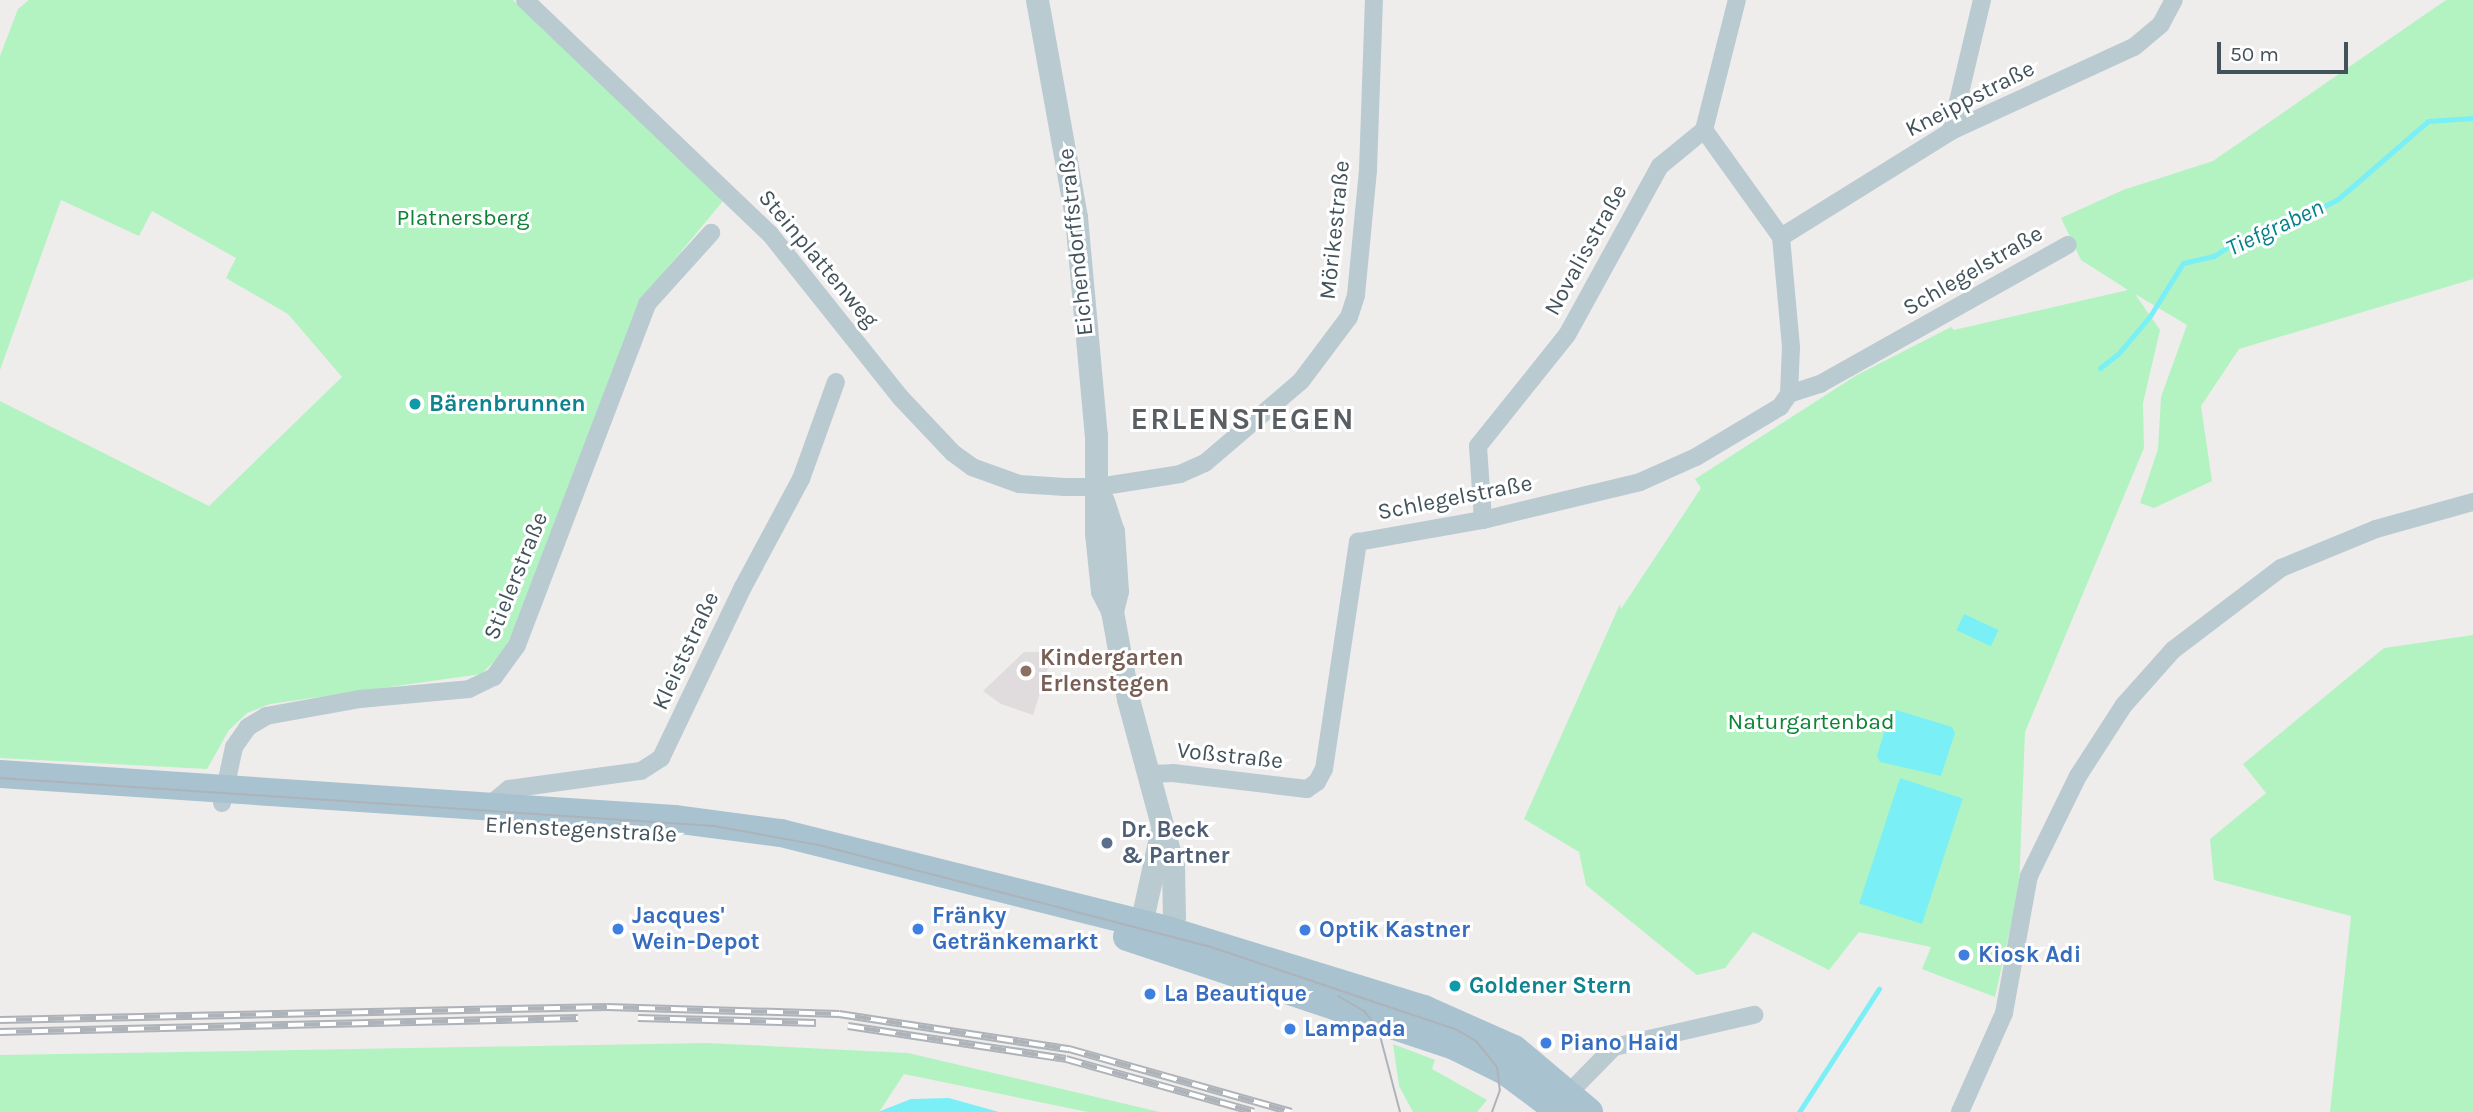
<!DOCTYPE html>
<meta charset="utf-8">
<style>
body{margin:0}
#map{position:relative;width:2473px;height:1112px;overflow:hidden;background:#efecec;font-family:Karla,sans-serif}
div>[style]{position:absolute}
.education>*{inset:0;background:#e0dcde}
.green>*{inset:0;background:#b3f3c2}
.water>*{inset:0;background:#7beff6;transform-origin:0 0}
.stream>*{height:5px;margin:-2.5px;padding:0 2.5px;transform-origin:2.5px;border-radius:2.5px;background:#7beff6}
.minor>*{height:18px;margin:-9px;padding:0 9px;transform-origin:9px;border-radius:9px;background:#bacad1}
.tertiary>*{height:23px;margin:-11.5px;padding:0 11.5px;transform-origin:11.5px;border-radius:11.5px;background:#bacad1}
.primary>*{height:28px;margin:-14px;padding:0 14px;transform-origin:14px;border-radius:14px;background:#a8c2cf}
.tram>*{height:2px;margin:-1px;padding:0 1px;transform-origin:1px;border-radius:1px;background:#adb3b8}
.rail>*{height:8px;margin-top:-4px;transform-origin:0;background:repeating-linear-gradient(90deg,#fff 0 16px,#adb3b8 0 32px);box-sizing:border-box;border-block:2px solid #adb3b8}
.dots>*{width:19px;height:19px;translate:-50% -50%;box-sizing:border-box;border:4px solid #fff;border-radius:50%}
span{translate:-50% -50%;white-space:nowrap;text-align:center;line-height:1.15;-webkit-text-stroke:6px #fff;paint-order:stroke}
.street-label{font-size:23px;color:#42535b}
.park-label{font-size:23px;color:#0c8435}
.culture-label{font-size:23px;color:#0d838f;font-weight:700}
.left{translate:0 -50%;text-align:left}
.education-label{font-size:23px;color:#785e54;font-weight:700}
.service-label{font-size:23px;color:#4e5e75;font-weight:700}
.shop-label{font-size:23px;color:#366cbe;font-weight:700}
.water-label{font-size:24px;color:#048289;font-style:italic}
.district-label{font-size:30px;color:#585e62;font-weight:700;letter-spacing:2px}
.scale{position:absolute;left:2217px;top:42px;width:131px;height:32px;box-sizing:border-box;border:4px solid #42535b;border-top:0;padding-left:9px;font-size:21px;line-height:24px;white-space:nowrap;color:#42535b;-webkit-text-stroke:5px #fff;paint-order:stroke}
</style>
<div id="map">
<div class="education">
<i style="clip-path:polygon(1024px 652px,1053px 652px,1033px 715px,1001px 704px,983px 691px)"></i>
</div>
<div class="green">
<i style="clip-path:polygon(29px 0,513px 0,723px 201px,641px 300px,514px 630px,502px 654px,481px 674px,270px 704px,247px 713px,229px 730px,207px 769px,0 758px,0 401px,209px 506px,342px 377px,288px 314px,226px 278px,236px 258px,152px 211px,139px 236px,61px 200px,0 370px,0 56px,18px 9px)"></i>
<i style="clip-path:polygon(2446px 0,2473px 0,2473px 279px,2239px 349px,2201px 406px,2212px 481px,2154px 508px,2140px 503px,2158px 449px,2161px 397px,2187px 325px,2135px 294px,2160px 330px,2143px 403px,2144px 448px,2025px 732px,2019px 889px,1995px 997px,1922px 969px,1931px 947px,1859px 932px,1829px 970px,1753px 932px,1725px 968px,1697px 975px,1586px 885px,1579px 852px,1524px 819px,1620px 604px,1621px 609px,1701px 488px,1695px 479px,1857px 375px,1951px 327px,1954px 330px,2128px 290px,2081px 260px,2061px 218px,2123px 190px,2213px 161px)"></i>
<i style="clip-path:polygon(2473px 635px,2473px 1112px,2330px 1112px,2351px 916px,2214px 880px,2210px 839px,2266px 793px,2243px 764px,2384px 648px)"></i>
<i style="clip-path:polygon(707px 1043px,908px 1053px,1160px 1112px,1088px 1112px,904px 1074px,879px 1112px,0 1112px,0 1055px)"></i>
<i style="clip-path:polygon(1393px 1044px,1435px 1060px,1432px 1069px,1487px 1100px,1477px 1112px,1413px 1112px,1399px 1086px)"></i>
</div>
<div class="water">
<i style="left:1964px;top:614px;width:38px;height:18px;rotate:25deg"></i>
<i style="clip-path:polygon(1896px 710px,1952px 727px,1955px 733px,1941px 776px,1880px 762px,1877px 756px,1890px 713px)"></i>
<i style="left:1900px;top:778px;width:66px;height:132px;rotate:18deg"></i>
<i style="clip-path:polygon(949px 1098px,999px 1112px,878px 1112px,911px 1099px)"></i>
</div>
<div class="stream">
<i style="left:2100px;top:368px;width:23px;rotate:-38deg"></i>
<i style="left:2118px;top:354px;width:50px;rotate:-49.9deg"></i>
<i style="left:2150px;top:316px;width:62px;rotate:-58.1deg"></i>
<i style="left:2183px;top:263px;width:32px;rotate:-13deg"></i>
<i style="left:2214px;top:256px;width:25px;rotate:-34deg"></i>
<i style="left:2235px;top:242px;width:13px;rotate:18deg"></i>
<i style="left:2247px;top:246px;width:102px;rotate:-27.3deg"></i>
<i style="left:2338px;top:199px;width:119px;rotate:-40.9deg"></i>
<i style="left:2428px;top:121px;width:45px;rotate:-3.8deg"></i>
<i style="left:1799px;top:1112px;width:147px;rotate:-57deg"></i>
</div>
<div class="minor">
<i style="left:525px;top:0;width:339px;rotate:43.7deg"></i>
<i style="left:770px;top:234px;width:208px;rotate:51.4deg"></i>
<i style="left:900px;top:397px;width:77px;rotate:46.6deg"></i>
<i style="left:953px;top:453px;width:24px;rotate:36deg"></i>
<i style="left:972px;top:467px;width:50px;rotate:19.9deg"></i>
<i style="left:1019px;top:484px;width:46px;rotate:3.7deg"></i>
<i style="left:1065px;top:487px;width:33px"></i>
<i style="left:1098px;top:487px;width:83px;rotate:-9deg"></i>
<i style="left:1180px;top:474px;width:27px;rotate:-24deg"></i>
<i style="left:1205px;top:463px;width:126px;rotate:-40.5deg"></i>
<i style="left:1301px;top:381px;width:80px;rotate:-53.1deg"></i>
<i style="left:1349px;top:317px;width:23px;rotate:-72deg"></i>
<i style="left:1356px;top:295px;width:126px;rotate:-84.5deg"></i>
<i style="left:1368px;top:170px;width:170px;rotate:-88deg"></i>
<i style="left:1951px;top:131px;width:135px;rotate:-76.7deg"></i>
<i style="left:1781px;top:237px;width:200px;rotate:-31.9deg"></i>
<i style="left:1951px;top:131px;width:201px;rotate:-24.7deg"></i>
<i style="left:2134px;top:47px;width:35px;rotate:-40deg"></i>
<i style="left:2161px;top:24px;width:27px;rotate:-62deg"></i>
<i style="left:1789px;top:394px;width:33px;rotate:-18deg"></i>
<i style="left:1820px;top:384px;width:284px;rotate:-29.3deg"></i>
<i style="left:1483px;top:520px;width:74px;rotate:-93.9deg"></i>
<i style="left:1478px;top:446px;width:142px;rotate:-51.3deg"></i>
<i style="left:1567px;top:335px;width:193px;rotate:-61.2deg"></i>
<i style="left:1660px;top:166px;width:57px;rotate:-39.3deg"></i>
<i style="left:1704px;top:130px;width:134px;rotate:-75.8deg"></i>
<i style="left:1148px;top:774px;width:25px;rotate:-2deg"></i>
<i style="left:1173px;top:773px;width:135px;rotate:6.8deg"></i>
<i style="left:1307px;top:789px;width:12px;rotate:-35deg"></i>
<i style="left:1317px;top:782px;width:15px;rotate:-62deg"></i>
<i style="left:1324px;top:769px;width:230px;rotate:-81.5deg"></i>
<i style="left:1358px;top:542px;width:127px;rotate:-10deg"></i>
<i style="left:1483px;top:520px;width:162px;rotate:-13.6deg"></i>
<i style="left:1640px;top:482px;width:61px;rotate:-24.1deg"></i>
<i style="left:1696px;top:457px;width:98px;rotate:-30.8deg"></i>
<i style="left:1780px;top:407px;width:16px;rotate:-55deg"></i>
<i style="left:1789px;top:394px;width:47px;rotate:-87.6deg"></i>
<i style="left:1791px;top:347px;width:110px;rotate:-95.2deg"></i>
<i style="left:1781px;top:237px;width:132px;rotate:-125.7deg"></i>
<i style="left:222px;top:803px;width:57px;rotate:-77.9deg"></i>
<i style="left:234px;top:747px;width:24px;rotate:-55deg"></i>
<i style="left:248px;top:727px;width:21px;rotate:-31deg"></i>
<i style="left:266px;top:716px;width:96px;rotate:-10.3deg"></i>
<i style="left:360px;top:699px;width:109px;rotate:-5.2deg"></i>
<i style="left:469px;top:689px;width:28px;rotate:-26deg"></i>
<i style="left:494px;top:677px;width:39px;rotate:-54deg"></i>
<i style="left:517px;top:645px;width:365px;rotate:-69.1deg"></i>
<i style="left:647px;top:304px;width:96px;rotate:-48deg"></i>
<i style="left:494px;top:826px;width:27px;rotate:-84deg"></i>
<i style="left:497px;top:799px;width:16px;rotate:-40deg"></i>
<i style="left:509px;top:789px;width:133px;rotate:-7.8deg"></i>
<i style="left:641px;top:771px;width:24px;rotate:-33deg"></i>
<i style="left:661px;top:758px;width:190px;rotate:-64.4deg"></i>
<i style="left:743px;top:587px;width:123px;rotate:-61.8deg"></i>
<i style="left:801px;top:479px;width:103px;rotate:-70.2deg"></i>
<i style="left:1561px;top:1101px;width:76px;rotate:-45.5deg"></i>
<i style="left:1614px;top:1047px;width:144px;rotate:-12.9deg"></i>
<i style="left:1960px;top:1112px;width:108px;rotate:-66deg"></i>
<i style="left:2004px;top:1013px;width:139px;rotate:-79.7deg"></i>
<i style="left:2029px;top:876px;width:111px;rotate:-63.9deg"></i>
<i style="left:2078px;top:776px;width:85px;rotate:-57.1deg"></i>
<i style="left:2124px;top:705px;width:74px;rotate:-48.3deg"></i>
<i style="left:2173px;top:650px;width:136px;rotate:-37.2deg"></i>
<i style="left:2281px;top:568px;width:103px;rotate:-22.3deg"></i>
<i style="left:2376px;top:529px;width:101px;rotate:-15.6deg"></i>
</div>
<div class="tertiary">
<i style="left:1037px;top:0;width:220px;rotate:79.8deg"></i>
<i style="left:1076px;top:217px;width:219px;rotate:84.8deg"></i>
<i style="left:1096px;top:435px;width:98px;rotate:90deg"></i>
<i style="left:1096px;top:533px;width:58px;rotate:84.1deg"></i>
<i style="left:1102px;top:591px;width:22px;rotate:63deg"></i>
<i style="left:1112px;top:611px;width:89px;rotate:79.7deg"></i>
<i style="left:1128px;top:699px;width:173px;rotate:74.9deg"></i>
<i style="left:1173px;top:866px;width:50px;rotate:88.9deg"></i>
<i style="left:1174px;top:916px;width:16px;rotate:105deg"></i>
<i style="left:1170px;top:931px;width:24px;rotate:145deg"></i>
<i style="left:1150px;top:945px;width:23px;rotate:-113deg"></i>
<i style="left:1141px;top:924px;width:93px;rotate:-77.6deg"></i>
<i style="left:1103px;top:501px;width:32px;rotate:72deg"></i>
<i style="left:1113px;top:531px;width:60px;rotate:86.2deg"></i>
<i style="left:1117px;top:591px;width:21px;rotate:104deg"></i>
</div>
<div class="primary">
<i style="left:0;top:774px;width:676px;rotate:3.82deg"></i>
<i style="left:674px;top:819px;width:108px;rotate:7.5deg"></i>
<i style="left:781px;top:833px;width:401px;rotate:14.1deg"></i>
<i style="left:1170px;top:931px;width:266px;rotate:17.1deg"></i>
<i style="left:1424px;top:1009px;width:98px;rotate:24deg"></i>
<i style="left:1514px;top:1049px;width:98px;rotate:40deg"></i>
<i style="left:1127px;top:937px;width:345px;rotate:18.4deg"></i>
<i style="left:1454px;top:1046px;width:57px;rotate:26.1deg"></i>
<i style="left:1505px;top:1071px;width:69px;rotate:36.7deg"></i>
</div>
<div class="tram">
<i style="left:0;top:778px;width:716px;rotate:3.85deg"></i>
<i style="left:714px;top:826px;width:107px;rotate:10.3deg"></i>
<i style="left:819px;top:845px;width:402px;rotate:14.6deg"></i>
<i style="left:1208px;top:946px;width:263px;rotate:18.6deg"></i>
<i style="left:1457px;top:1030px;width:22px;rotate:30deg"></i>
<i style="left:1476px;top:1041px;width:33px;rotate:51deg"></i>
<i style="left:1497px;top:1067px;width:23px;rotate:83deg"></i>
<i style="left:1500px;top:1090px;width:23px;rotate:110deg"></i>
<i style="left:1338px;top:996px;width:30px;rotate:30deg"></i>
<i style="left:1364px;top:1011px;width:22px;rotate:51deg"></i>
<i style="left:1378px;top:1028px;width:87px;rotate:75.3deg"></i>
</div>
<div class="rail">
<i style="left:638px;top:1018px;width:178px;rotate:1.6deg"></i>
<i style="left:0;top:1020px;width:607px;rotate:-1.23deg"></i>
<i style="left:607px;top:1007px;width:232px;rotate:1.7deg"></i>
<i style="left:839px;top:1014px;width:233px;rotate:8.7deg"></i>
<i style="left:1069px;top:1049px;width:231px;rotate:15.8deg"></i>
<i style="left:848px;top:1026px;width:220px;rotate:8.6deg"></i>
<i style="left:1066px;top:1059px;width:195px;rotate:15.7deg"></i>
<i style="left:0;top:1032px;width:578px;rotate:-1.39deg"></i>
</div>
<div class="dots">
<i style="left:415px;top:404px;background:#0f9aa8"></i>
<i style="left:1026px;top:671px;background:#8d6e63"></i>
<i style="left:1107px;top:843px;background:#5c6f8a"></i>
<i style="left:618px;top:929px;background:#3f7fe0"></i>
<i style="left:918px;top:929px;background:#3f7fe0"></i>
<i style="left:1305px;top:930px;background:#3f7fe0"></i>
<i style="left:1964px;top:955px;background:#3f7fe0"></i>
<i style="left:1455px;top:986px;background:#0f9aa8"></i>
<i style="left:1150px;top:994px;background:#3f7fe0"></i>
<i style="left:1290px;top:1029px;background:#3f7fe0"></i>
<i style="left:1546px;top:1043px;background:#3f7fe0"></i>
</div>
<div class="street-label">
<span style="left:1970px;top:99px;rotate:-27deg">Kneippstraße</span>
<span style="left:1335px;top:230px;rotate:-84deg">Mörikestraße</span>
<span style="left:1076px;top:242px;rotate:-96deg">Eichendorffstraße</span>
<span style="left:1586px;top:250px;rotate:-61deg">Novalisstraße</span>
<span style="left:818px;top:259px;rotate:50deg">Steinplattenweg</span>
<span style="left:1973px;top:271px;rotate:-30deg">Schlegelstraße</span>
<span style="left:1455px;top:498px;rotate:-11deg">Schlegelstraße</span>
<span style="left:516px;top:576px;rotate:-68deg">Stielerstraße</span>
<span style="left:686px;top:651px;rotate:-65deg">Kleiststraße</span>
<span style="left:1230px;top:756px;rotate:6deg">Voßstraße</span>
<span style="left:581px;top:830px;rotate:3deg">Erlenstegenstraße</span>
</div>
<div class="park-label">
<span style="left:463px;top:218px">Platnersberg</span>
<span style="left:1811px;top:722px">Naturgartenbad</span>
</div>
<div class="culture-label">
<span class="left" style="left:429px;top:404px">Bärenbrunnen</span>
<span class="left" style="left:1469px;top:986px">Goldener Stern</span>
</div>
<div class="education-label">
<span class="left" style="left:1040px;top:671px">Kindergarten<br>Erlenstegen</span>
</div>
<div class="service-label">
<span class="left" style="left:1121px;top:843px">Dr. Beck<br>&amp; Partner</span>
</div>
<div class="shop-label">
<span class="left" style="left:632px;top:929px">Jacques'<br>Wein-Depot</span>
<span class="left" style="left:932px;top:929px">Fränky<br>Getränkemarkt</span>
<span class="left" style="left:1319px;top:930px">Optik Kastner</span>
<span class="left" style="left:1978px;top:955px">Kiosk Adi</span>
<span class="left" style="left:1164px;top:994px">La Beautique</span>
<span class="left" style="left:1304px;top:1029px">Lampada</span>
<span class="left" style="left:1560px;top:1043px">Piano Haid</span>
</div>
<div class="water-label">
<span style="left:2275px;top:228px;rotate:-25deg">Tiefgraben</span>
</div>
<div class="district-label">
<span style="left:1243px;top:419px">ERLENSTEGEN</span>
</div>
<div class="scale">50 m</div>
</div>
